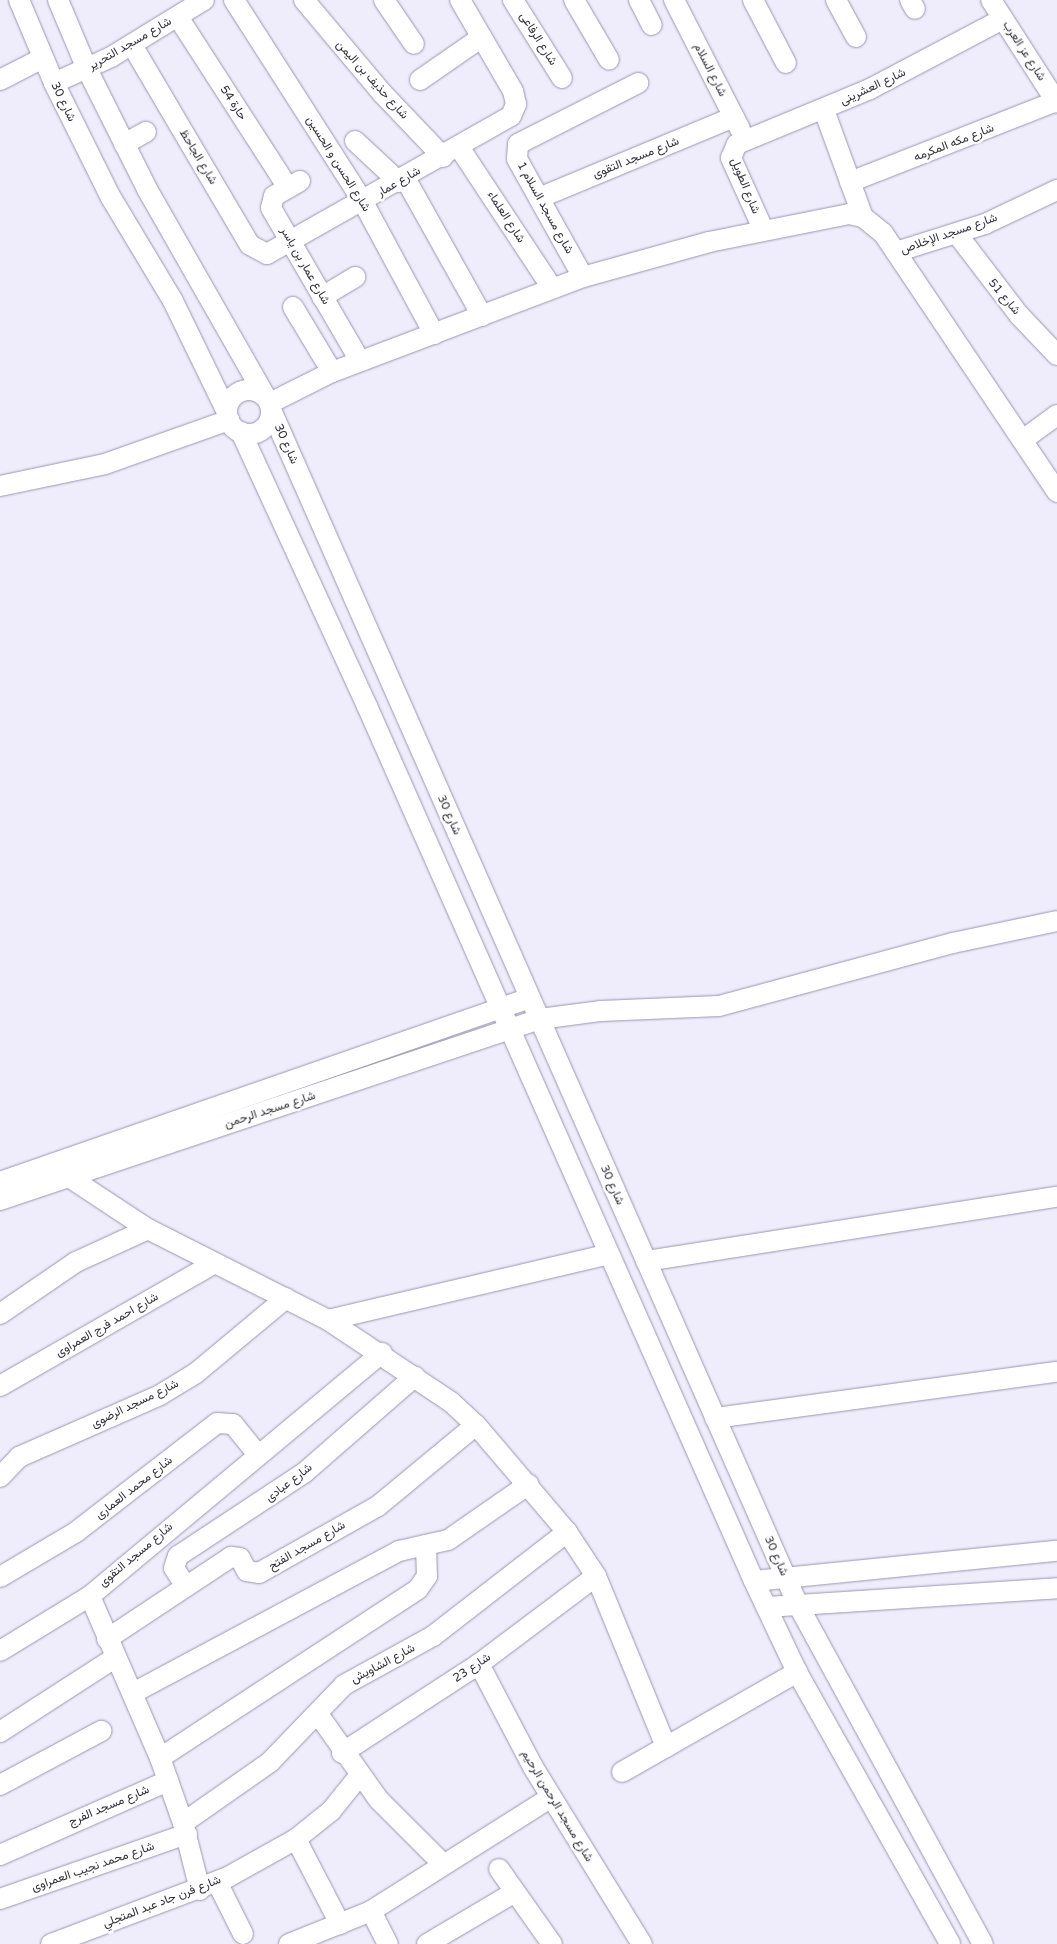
<!DOCTYPE html>
<meta charset="utf-8">
<style>
body{margin:0}
#map{position:relative;width:1057px;height:1944px;overflow:hidden;background:#efecfc;font-family:"Varela Round",Vazirmatn,sans-serif}
div>[style]{position:absolute}
.roads{filter:drop-shadow(0 0 1px #9b96ae) drop-shadow(0 0 1px #9b96ae)}
.minor>*{height:20px;margin:-10px;padding:0 10px;transform-origin:10px;border-radius:10px;background:#fff}
.minor>.ring{margin:-10px;padding:0;box-sizing:content-box;background:none;border:20px solid #fff;border-radius:50%}
span{translate:-50% -50%;white-space:nowrap;text-align:center;line-height:1.15;-webkit-text-stroke:5px #fff;paint-order:stroke}
.street-label{font-size:12px;color:#312f38}
</style>
<div id="map">
<div class="roads">
<div class="minor">
<i style="left:19px;top:0;width:90px;rotate:67.1deg"></i>
<i style="left:54px;top:83px;width:126px;rotate:63.6deg"></i>
<i style="left:110px;top:196px;width:122px;rotate:59deg"></i>
<i style="left:173px;top:301px;width:123px;rotate:64.1deg"></i>
<i style="left:58px;top:0;width:75px;rotate:67.2deg"></i>
<i style="left:87px;top:69px;width:134px;rotate:63.4deg"></i>
<i style="left:147px;top:189px;width:238px;rotate:60.3deg"></i>
<i style="left:234px;top:0;width:240px;rotate:57.4deg"></i>
<i style="left:363px;top:202px;width:150px;rotate:61.7deg"></i>
<i style="left:304px;top:0;width:123px;rotate:50deg"></i>
<i style="left:383px;top:94px;width:87px;rotate:46.4deg"></i>
<i style="left:384px;top:0;width:53px;rotate:55.7deg"></i>
<i style="left:513px;top:0;width:92px;rotate:57.9deg"></i>
<i style="left:574px;top:0;width:69px;rotate:59.7deg"></i>
<i style="left:639px;top:0;width:28px;rotate:63deg"></i>
<i style="left:674px;top:0;width:145px;rotate:62.9deg"></i>
<i style="left:753px;top:0;width:71px;rotate:62.4deg"></i>
<i style="left:836px;top:0;width:42px;rotate:61.6deg"></i>
<i style="left:910px;top:0;width:10px;rotate:61deg"></i>
<i style="left:991px;top:0;width:122px;rotate:57.3deg"></i>
<i style="left:178px;top:17px;width:203px;rotate:57.2deg"></i>
<i style="left:132px;top:45px;width:232px;rotate:59.5deg"></i>
<i style="left:250px;top:245px;width:19px;rotate:28deg"></i>
<i style="left:267px;top:254px;width:280px;rotate:-29.5deg"></i>
<i style="left:511px;top:116px;width:13px;rotate:-67deg"></i>
<i style="left:516px;top:104px;width:13px;rotate:-103deg"></i>
<i style="left:513px;top:91px;width:105px;rotate:-120.2deg"></i>
<i style="left:0;top:80px;width:48px;rotate:-27.1deg"></i>
<i style="left:420px;top:80px;width:75px;rotate:-34.7deg"></i>
<i style="left:54px;top:83px;width:63px;rotate:-24.5deg"></i>
<i style="left:111px;top:57px;width:109px;rotate:-31.5deg"></i>
<i style="left:824px;top:110px;width:114px;rotate:70deg"></i>
<i style="left:355px;top:141px;width:60px;rotate:43deg"></i>
<i style="left:124px;top:144px;width:25px;rotate:-29deg"></i>
<i style="left:459px;top:147px;width:169px;rotate:56.6deg"></i>
<i style="left:405px;top:178px;width:158px;rotate:60.8deg"></i>
<i style="left:300px;top:181px;width:30px;rotate:150deg"></i>
<i style="left:274px;top:196px;width:12px;rotate:104deg"></i>
<i style="left:271px;top:208px;width:177px;rotate:59.8deg"></i>
<i style="left:850px;top:182px;width:222px;rotate:-21.4deg"></i>
<i style="left:539px;top:198px;width:211px;rotate:-22.6deg"></i>
<i style="left:763px;top:229px;width:78px;rotate:-114.3deg"></i>
<i style="left:731px;top:158px;width:15px;rotate:-67deg"></i>
<i style="left:737px;top:144px;width:144px;rotate:-22.5deg"></i>
<i style="left:870px;top:89px;width:150px;rotate:-27.8deg"></i>
<i style="left:957px;top:234px;width:102px;rotate:52.6deg"></i>
<i style="left:1019px;top:315px;width:55px;rotate:46.5deg"></i>
<i style="left:896px;top:252px;width:93px;rotate:-17.5deg"></i>
<i style="left:985px;top:224px;width:80px;rotate:-25.3deg"></i>
<i style="left:583px;top:277px;width:135px;rotate:-119.2deg"></i>
<i style="left:517px;top:159px;width:15px;rotate:-86deg"></i>
<i style="left:518px;top:144px;width:135px;rotate:-26.9deg"></i>
<i style="left:322px;top:297px;width:39px;rotate:-31deg"></i>
<i style="left:293px;top:307px;width:76px;rotate:59deg"></i>
<i class="ring" style="left:227px;top:390px;width:24px;height:24px"></i>
<i style="left:270px;top:403px;width:69px;rotate:-26.6deg"></i>
<i style="left:332px;top:372px;width:268px;rotate:-20.7deg"></i>
<i style="left:583px;top:277px;width:131px;rotate:-15.5deg"></i>
<i style="left:709px;top:242px;width:143px;rotate:-11.3deg"></i>
<i style="left:849px;top:214px;width:14px;rotate:12deg"></i>
<i style="left:863px;top:217px;width:26px;rotate:39deg"></i>
<i style="left:883px;top:233px;width:312px;rotate:56.1deg"></i>
<i style="left:272px;top:412px;width:1302px;rotate:66.21deg"></i>
<i style="left:797px;top:1603px;width:388px;rotate:61.4deg"></i>
<i style="left:241px;top:432px;width:302px;rotate:65.3deg"></i>
<i style="left:367px;top:706px;width:957px;rotate:66.14deg"></i>
<i style="left:754px;top:1581px;width:101px;rotate:64.7deg"></i>
<i style="left:797px;top:1672px;width:312px;rotate:60.6deg"></i>
<i style="left:1024px;top:439px;width:41px;rotate:-36deg"></i>
<i style="left:0;top:486px;width:107px;rotate:-11.8deg"></i>
<i style="left:105px;top:464px;width:132px;rotate:-19.5deg"></i>
<i style="left:69px;top:1177px;width:95px;rotate:33.4deg"></i>
<i style="left:148px;top:1229px;width:202px;rotate:26.8deg"></i>
<i style="left:328px;top:1320px;width:148px;rotate:33.7deg"></i>
<i style="left:451px;top:1402px;width:34px;rotate:43deg"></i>
<i style="left:476px;top:1425px;width:140px;rotate:49.6deg"></i>
<i style="left:567px;top:1532px;width:53px;rotate:56.6deg"></i>
<i style="left:596px;top:1576px;width:185px;rotate:67.7deg"></i>
<i style="left:0;top:1182px;width:561px;rotate:-19.15deg"></i>
<i style="left:0;top:1200px;width:570px;rotate:-18.53deg"></i>
<i style="left:540px;top:1019px;width:62px;rotate:-7.5deg"></i>
<i style="left:601px;top:1011px;width:118px;rotate:-2.4deg"></i>
<i style="left:719px;top:1006px;width:242px;rotate:-15.1deg"></i>
<i style="left:953px;top:943px;width:106px;rotate:-11.9deg"></i>
<i style="left:646px;top:1261px;width:416px;rotate:-8.9deg"></i>
<i style="left:0;top:1314px;width:92px;rotate:-34.4deg"></i>
<i style="left:76px;top:1262px;width:79px;rotate:-24.6deg"></i>
<i style="left:328px;top:1320px;width:285px;rotate:-13.2deg"></i>
<i style="left:0;top:1386px;width:245px;rotate:-29.8deg"></i>
<i style="left:715px;top:1418px;width:345px;rotate:-7.7deg"></i>
<i style="left:0;top:1477px;width:28px;rotate:-46deg"></i>
<i style="left:19px;top:1457px;width:154px;rotate:-23.7deg"></i>
<i style="left:160px;top:1395px;width:42px;rotate:-31.4deg"></i>
<i style="left:196px;top:1373px;width:117px;rotate:-39.8deg"></i>
<i style="left:0;top:1577px;width:88px;rotate:-30.6deg"></i>
<i style="left:76px;top:1532px;width:178px;rotate:-37.7deg"></i>
<i style="left:217px;top:1423px;width:16px;rotate:4deg"></i>
<i style="left:233px;top:1424px;width:38px;rotate:51deg"></i>
<i style="left:754px;top:1581px;width:304px;rotate:-5.7deg"></i>
<i style="left:185px;top:1585px;width:20px;rotate:-123deg"></i>
<i style="left:174px;top:1568px;width:13px;rotate:-72deg"></i>
<i style="left:178px;top:1556px;width:151px;rotate:-33.4deg"></i>
<i style="left:304px;top:1473px;width:147px;rotate:-41.1deg"></i>
<i style="left:767px;top:1607px;width:291px;rotate:-3.7deg"></i>
<i style="left:107px;top:1639px;width:149px;rotate:-33.5deg"></i>
<i style="left:231px;top:1557px;width:9px;rotate:6deg"></i>
<i style="left:240px;top:1558px;width:15px;rotate:62deg"></i>
<i style="left:247px;top:1571px;width:12px;rotate:9deg"></i>
<i style="left:259px;top:1573px;width:137px;rotate:-29.4deg"></i>
<i style="left:378px;top:1506px;width:127px;rotate:-39.6deg"></i>
<i style="left:0;top:1651px;width:105px;rotate:-31.4deg"></i>
<i style="left:479px;top:1664px;width:116px;rotate:62.3deg"></i>
<i style="left:533px;top:1767px;width:208px;rotate:58.4deg"></i>
<i style="left:133px;top:1693px;width:302px;rotate:-28.1deg"></i>
<i style="left:399px;top:1551px;width:50px;rotate:-12.7deg"></i>
<i style="left:448px;top:1540px;width:98px;rotate:-34.7deg"></i>
<i style="left:318px;top:1714px;width:105px;rotate:54.7deg"></i>
<i style="left:379px;top:1800px;width:91px;rotate:45deg"></i>
<i style="left:0;top:1732px;width:138px;rotate:-32.9deg"></i>
<i style="left:342px;top:1753px;width:163px;rotate:-33deg"></i>
<i style="left:479px;top:1664px;width:146px;rotate:-36.9deg"></i>
<i style="left:160px;top:1758px;width:308px;rotate:-33.2deg"></i>
<i style="left:418px;top:1589px;width:16px;rotate:-55deg"></i>
<i style="left:427px;top:1576px;width:31px;rotate:-92deg"></i>
<i style="left:622px;top:1772px;width:202px;rotate:-29.7deg"></i>
<i style="left:0;top:1785px;width:115px;rotate:-28.1deg"></i>
<i style="left:183px;top:1823px;width:106px;rotate:-35deg"></i>
<i style="left:270px;top:1762px;width:107px;rotate:-46.1deg"></i>
<i style="left:344px;top:1685px;width:102px;rotate:-28.8deg"></i>
<i style="left:433px;top:1636px;width:170px;rotate:-37.8deg"></i>
<i style="left:296px;top:1839px;width:96px;rotate:62.6deg"></i>
<i style="left:0;top:1855px;width:184px;rotate:-23.8deg"></i>
<i style="left:499px;top:1869px;width:92px;rotate:54.8deg"></i>
<i style="left:217px;top:1882px;width:58px;rotate:63.4deg"></i>
<i style="left:200px;top:1890px;width:69px;rotate:-104.2deg"></i>
<i style="left:183px;top:1823px;width:69px;rotate:-109.5deg"></i>
<i style="left:160px;top:1758px;width:176px;rotate:-113.4deg"></i>
<i style="left:90px;top:1596px;width:380px;rotate:-39.8deg"></i>
<i style="left:0;top:1899px;width:198px;rotate:-19.2deg"></i>
<i style="left:371px;top:1911px;width:37px;rotate:63deg"></i>
<i style="left:51px;top:1944px;width:189px;rotate:-20.7deg"></i>
<i style="left:228px;top:1877px;width:78px;rotate:-29.2deg"></i>
<i style="left:296px;top:1839px;width:45px;rotate:-38.7deg"></i>
<i style="left:331px;top:1811px;width:45px;rotate:-51.3deg"></i>
<i style="left:289px;top:1944px;width:88px;rotate:-21.9deg"></i>
<i style="left:371px;top:1911px;width:213px;rotate:-32.3deg"></i>
<i style="left:427px;top:1944px;width:102px;rotate:-30.6deg"></i>
</div>
</div>
<div class="street-label">
<span style="left:538px;top:39px;rotate:58deg">شارع الرفاعى</span>
<span style="left:130px;top:44px;rotate:-30deg">شارع مسجد التحرير</span>
<span style="left:1024px;top:51px;rotate:57deg">شارع عز العرب</span>
<span style="left:710px;top:70px;rotate:63deg">شارع السلام</span>
<span style="left:372px;top:80px;rotate:48deg">شارع حذيف بن اليمن</span>
<span style="left:873px;top:87px;rotate:-25deg">شارع العشرينى</span>
<span style="left:63px;top:102px;rotate:64deg">شارع 30</span>
<span style="left:233px;top:103px;rotate:57deg">حارة 54</span>
<span style="left:954px;top:143px;rotate:-21deg">شارع مكه المكرمه</span>
<span style="left:198px;top:157px;rotate:59deg">شارع الجاحظ</span>
<span style="left:636px;top:158px;rotate:-22deg">شارع مسجد التقوى</span>
<span style="left:338px;top:164px;rotate:58deg">شارع الحسن و الحسين</span>
<span style="left:399px;top:182px;rotate:-30deg">شارع عمار</span>
<span style="left:745px;top:186px;rotate:68deg">شارع الطويل</span>
<span style="left:545px;top:208px;rotate:61deg">شارع مسجد السلام 1</span>
<span style="left:506px;top:217px;rotate:57deg">شارع العلماء</span>
<span style="left:949px;top:234px;rotate:-19deg">شارع مسجد الإخلاص</span>
<span style="left:305px;top:266px;rotate:60deg">شارع عمار بن ياسر</span>
<span style="left:1004px;top:297px;rotate:50deg">شارع 51</span>
<span style="left:286px;top:444px;rotate:66deg">شارع 30</span>
<span style="left:449px;top:815px;rotate:66deg">شارع 30</span>
<span style="left:270px;top:1110px;rotate:-18deg">شارع مسجد الرحمن</span>
<span style="left:612px;top:1185px;rotate:66deg">شارع 30</span>
<span style="left:107px;top:1325px;rotate:-30deg">شارع احمد فرج العمراوى</span>
<span style="left:135px;top:1404px;rotate:-26deg">شارع مسجد الرضوى</span>
<span style="left:289px;top:1483px;rotate:-37deg">شارع عبادى</span>
<span style="left:134px;top:1488px;rotate:-38deg">شارع محمد العمارى</span>
<span style="left:307px;top:1546px;rotate:-30deg">شارع مسجد الفتح</span>
<span style="left:136px;top:1555px;rotate:-40deg">شارع مسجد التقوى</span>
<span style="left:776px;top:1556px;rotate:66deg">شارع 30</span>
<span style="left:383px;top:1664px;rotate:-28deg">شارع الشاويش</span>
<span style="left:472px;top:1668px;rotate:-34deg">شارع 23</span>
<span style="left:109px;top:1806px;rotate:-23deg">شارع مسجد الفرج</span>
<span style="left:557px;top:1806px;rotate:59deg">شارع مسجد الرحمن الرحيم</span>
<span style="left:93px;top:1867px;rotate:-19deg">شارع محمد نجيب العمراوى</span>
<span style="left:162px;top:1902px;rotate:-21deg">شارع فرن جاد عبد المتجلي</span>
</div>
</div>
